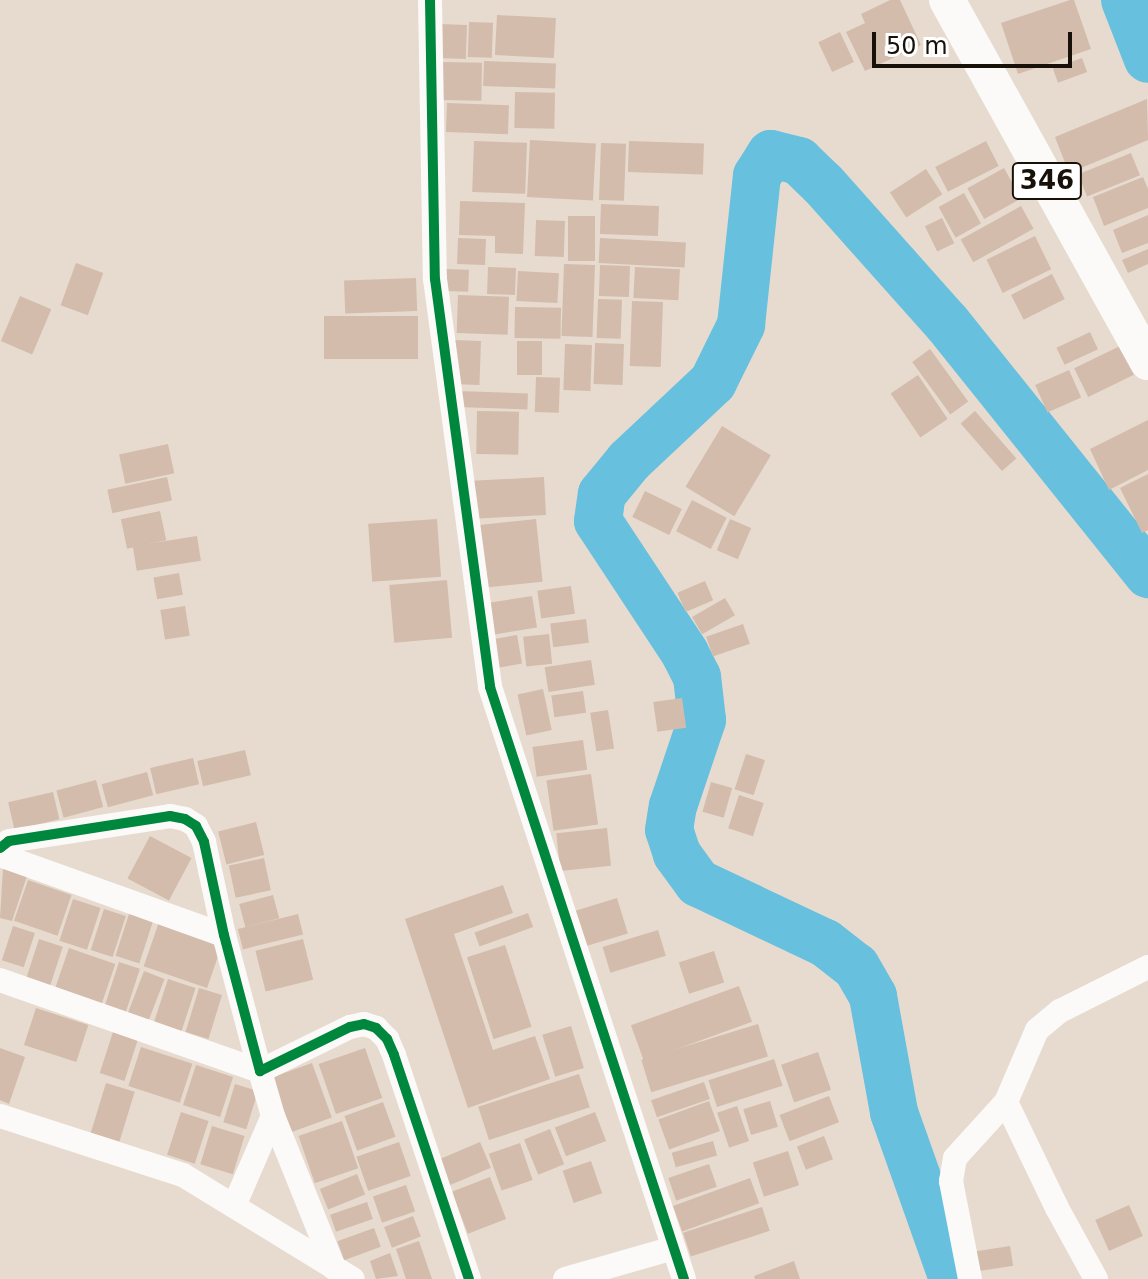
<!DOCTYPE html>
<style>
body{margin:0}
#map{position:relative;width:1148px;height:1279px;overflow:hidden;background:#e7dbcf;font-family:"DejaVu Sans",sans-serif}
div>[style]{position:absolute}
.river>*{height:48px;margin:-24px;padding:0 24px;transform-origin:24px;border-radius:24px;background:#66c0de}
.building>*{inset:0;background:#d3bcac;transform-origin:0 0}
.minor>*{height:24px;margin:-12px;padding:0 12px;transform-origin:12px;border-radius:12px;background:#fbfaf8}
.primary>*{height:36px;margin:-18px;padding:0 18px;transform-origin:18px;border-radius:18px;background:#fbfaf8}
.cycleway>*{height:10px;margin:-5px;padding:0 5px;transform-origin:5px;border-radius:5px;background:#00873e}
span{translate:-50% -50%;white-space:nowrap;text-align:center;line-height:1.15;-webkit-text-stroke:7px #fff;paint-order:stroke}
.shield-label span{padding:2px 6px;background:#fff;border:2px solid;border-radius:6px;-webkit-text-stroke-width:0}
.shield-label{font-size:26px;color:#181109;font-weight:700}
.scale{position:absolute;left:872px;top:32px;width:200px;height:36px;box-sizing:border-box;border:4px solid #181109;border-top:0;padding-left:10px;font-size:24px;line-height:28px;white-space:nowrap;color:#181109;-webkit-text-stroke:6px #fff;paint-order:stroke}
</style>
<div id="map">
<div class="river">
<i style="left:1125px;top:0;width:63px;rotate:68.7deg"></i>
<i style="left:953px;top:1279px;width:177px;rotate:-109.5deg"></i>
<i style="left:894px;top:1112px;width:118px;rotate:-100.3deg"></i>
<i style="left:873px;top:996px;width:34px;rotate:-120deg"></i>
<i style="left:856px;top:967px;width:39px;rotate:-142deg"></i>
<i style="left:825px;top:943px;width:140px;rotate:-154.7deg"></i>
<i style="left:698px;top:883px;width:36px;rotate:-126deg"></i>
<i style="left:677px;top:854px;width:25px;rotate:-108deg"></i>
<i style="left:669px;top:830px;width:24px;rotate:-81deg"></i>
<i style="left:673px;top:806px;width:91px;rotate:-71.4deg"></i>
<i style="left:702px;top:720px;width:43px;rotate:-96.6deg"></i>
<i style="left:697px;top:677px;width:27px;rotate:-117deg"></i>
<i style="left:685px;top:653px;width:158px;rotate:-123.4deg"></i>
<i style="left:598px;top:521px;width:27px;rotate:-82deg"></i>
<i style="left:602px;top:494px;width:43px;rotate:-50.7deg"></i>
<i style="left:629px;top:461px;width:115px;rotate:-43.2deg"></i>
<i style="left:713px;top:382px;width:64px;rotate:-63.8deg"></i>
<i style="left:741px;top:325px;width:150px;rotate:-83.9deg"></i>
<i style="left:757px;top:176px;width:26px;rotate:-58deg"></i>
<i style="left:771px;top:154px;width:29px;rotate:14deg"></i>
<i style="left:799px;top:161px;width:33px;rotate:44deg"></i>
<i style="left:823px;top:184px;width:186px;rotate:48.3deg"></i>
<i style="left:947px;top:323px;width:322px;rotate:51.3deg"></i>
</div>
<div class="building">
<i style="clip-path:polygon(890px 0,900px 0,921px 45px,865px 71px,846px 32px,865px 23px,861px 14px)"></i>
<i style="clip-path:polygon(1070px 0,1074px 0,1091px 49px,1018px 74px,1001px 23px)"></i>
<i style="left:497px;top:15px;width:59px;height:40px;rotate:3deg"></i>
<i style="left:469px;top:22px;width:24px;height:35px;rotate:2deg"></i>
<i style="left:439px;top:24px;width:28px;height:34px;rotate:2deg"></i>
<i style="left:840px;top:32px;width:33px;height:24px;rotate:65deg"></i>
<i style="left:1082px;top:58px;width:15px;height:31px;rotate:70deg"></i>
<i style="left:484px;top:61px;width:72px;height:25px;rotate:2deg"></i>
<i style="left:442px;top:62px;width:40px;height:38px;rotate:1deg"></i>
<i style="left:515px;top:92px;width:40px;height:36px;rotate:1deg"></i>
<i style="clip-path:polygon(1147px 99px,1148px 140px,1069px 173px,1055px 137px)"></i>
<i style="left:447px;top:103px;width:62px;height:29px;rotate:2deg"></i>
<i style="left:530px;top:140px;width:66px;height:57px;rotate:3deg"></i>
<i style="left:474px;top:141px;width:53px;height:51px;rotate:2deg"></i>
<i style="left:629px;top:141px;width:75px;height:31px;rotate:2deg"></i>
<i style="left:986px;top:141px;width:28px;height:57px;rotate:63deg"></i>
<i style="left:601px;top:143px;width:25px;height:57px;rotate:2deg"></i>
<i style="left:1131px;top:153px;width:24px;height:57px;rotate:68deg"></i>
<i style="left:1004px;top:168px;width:35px;height:42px;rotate:61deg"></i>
<i style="left:926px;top:169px;width:30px;height:43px;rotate:57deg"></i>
<i style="clip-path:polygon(1143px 177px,1148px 189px,1148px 208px,1104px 226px,1093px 197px)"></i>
<i style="left:964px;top:193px;width:35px;height:29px;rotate:61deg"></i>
<i style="clip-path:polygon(460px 201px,525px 203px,523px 254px,495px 253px,495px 236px,459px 235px)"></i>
<i style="left:601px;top:204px;width:58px;height:30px;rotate:2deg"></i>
<i style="left:1021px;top:206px;width:26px;height:69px;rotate:61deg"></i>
<i style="clip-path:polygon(1148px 215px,1148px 243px,1122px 253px,1113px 230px)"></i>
<i style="left:568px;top:216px;width:27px;height:45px"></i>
<i style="left:942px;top:218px;width:28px;height:19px;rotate:64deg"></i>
<i style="left:536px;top:220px;width:29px;height:36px;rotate:2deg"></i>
<i style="left:1035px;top:236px;width:37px;height:54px;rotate:64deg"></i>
<i style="left:458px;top:238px;width:28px;height:26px;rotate:2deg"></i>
<i style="left:600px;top:238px;width:86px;height:25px;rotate:3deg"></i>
<i style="clip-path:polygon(1148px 249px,1148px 264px,1128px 273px,1122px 260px)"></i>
<i style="left:76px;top:263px;width:29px;height:45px;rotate:20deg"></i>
<i style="left:564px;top:264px;width:31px;height:72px;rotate:2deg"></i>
<i style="left:600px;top:265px;width:30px;height:31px;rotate:2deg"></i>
<i style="left:488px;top:267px;width:28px;height:27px;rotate:2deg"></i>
<i style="left:635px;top:267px;width:45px;height:31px;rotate:3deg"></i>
<i style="left:445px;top:269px;width:24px;height:22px;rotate:2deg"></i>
<i style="left:518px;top:271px;width:41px;height:30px;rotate:3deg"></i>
<i style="left:1052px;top:274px;width:28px;height:46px;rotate:63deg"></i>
<i style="left:416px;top:278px;width:33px;height:72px;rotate:88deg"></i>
<i style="left:458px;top:295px;width:51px;height:38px;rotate:2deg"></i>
<i style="left:20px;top:296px;width:34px;height:49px;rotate:23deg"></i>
<i style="left:598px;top:299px;width:24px;height:39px;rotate:2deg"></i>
<i style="left:632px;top:301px;width:31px;height:65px;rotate:2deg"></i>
<i style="left:515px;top:307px;width:46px;height:31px;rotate:1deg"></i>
<i style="left:418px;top:316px;width:43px;height:94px;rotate:90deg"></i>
<i style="left:1090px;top:332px;width:19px;height:37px;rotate:65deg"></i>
<i style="left:454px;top:340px;width:27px;height:44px;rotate:2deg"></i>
<i style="left:517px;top:341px;width:25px;height:34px"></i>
<i style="left:595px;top:343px;width:29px;height:41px;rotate:2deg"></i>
<i style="left:565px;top:344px;width:27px;height:46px;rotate:2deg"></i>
<i style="left:1120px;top:346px;width:32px;height:51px;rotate:64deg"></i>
<i style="left:930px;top:349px;width:65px;height:22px;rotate:54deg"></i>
<i style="left:1069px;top:370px;width:30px;height:37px;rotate:66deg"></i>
<i style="left:918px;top:375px;width:53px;height:33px;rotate:56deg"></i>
<i style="left:536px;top:377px;width:24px;height:35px;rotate:2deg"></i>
<i style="left:457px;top:391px;width:71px;height:16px;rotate:2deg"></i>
<i style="left:477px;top:411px;width:42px;height:43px;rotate:1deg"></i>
<i style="left:975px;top:411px;width:63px;height:19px;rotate:49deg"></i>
<i style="clip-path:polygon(1148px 420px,1148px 470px,1109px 490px,1090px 449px)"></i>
<i style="left:722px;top:426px;width:57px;height:71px;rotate:31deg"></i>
<i style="left:168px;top:444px;width:30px;height:50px;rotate:78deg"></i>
<i style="clip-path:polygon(1148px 474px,1148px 530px,1142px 533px,1120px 488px)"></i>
<i style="left:167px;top:477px;width:24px;height:61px;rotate:78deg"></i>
<i style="left:544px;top:477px;width:38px;height:76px;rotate:87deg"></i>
<i style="left:645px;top:491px;width:41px;height:29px;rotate:26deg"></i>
<i style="left:692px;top:500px;width:39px;height:35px;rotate:27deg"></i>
<i style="left:160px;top:511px;width:30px;height:40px;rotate:78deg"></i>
<i style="left:437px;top:519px;width:58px;height:69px;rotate:86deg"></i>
<i style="left:536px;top:519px;width:63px;height:64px;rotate:84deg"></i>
<i style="left:730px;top:519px;width:23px;height:34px;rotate:23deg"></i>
<i style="left:197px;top:536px;width:25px;height:65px;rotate:81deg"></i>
<i style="left:179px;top:573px;width:22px;height:26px;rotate:80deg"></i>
<i style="left:447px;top:580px;width:58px;height:58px;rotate:85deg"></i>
<i style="left:705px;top:581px;width:21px;height:30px;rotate:67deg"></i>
<i style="left:571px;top:586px;width:28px;height:34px;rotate:82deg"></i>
<i style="left:532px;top:596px;width:32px;height:50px;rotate:81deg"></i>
<i style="left:725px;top:598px;width:20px;height:38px;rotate:60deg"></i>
<i style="left:185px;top:606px;width:30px;height:25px;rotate:81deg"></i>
<i style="left:586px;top:619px;width:24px;height:36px;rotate:83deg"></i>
<i style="left:743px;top:624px;width:21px;height:39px;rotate:71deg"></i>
<i style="left:549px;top:634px;width:30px;height:26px;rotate:84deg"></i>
<i style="left:517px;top:635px;width:29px;height:26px;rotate:80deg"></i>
<i style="left:591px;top:660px;width:25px;height:47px;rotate:81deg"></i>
<i style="left:543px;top:689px;width:42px;height:26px;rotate:78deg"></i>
<i style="left:583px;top:691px;width:22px;height:32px;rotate:82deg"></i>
<i style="left:682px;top:698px;width:30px;height:29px;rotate:82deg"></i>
<i style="left:608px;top:710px;width:39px;height:18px;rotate:81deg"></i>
<i style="left:583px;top:740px;width:30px;height:51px;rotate:82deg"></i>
<i style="left:245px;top:750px;width:26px;height:49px;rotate:77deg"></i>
<i style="left:746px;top:754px;width:20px;height:37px;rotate:18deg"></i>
<i style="left:193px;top:758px;width:27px;height:44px;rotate:77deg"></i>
<i style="left:147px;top:772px;width:24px;height:47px;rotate:75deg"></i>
<i style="left:591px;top:774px;width:51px;height:45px;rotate:82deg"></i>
<i style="left:96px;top:780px;width:28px;height:41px;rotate:75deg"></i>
<i style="left:711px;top:782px;width:22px;height:31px;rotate:16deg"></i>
<i style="left:53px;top:792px;width:28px;height:46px;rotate:77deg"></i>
<i style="left:739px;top:795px;width:26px;height:35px;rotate:18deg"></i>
<i style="left:256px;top:822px;width:34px;height:39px;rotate:76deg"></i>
<i style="left:607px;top:828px;width:38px;height:51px;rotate:84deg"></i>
<i style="left:150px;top:836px;width:47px;height:48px;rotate:28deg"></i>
<i style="left:264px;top:858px;width:33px;height:36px;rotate:78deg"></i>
<i style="clip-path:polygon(3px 869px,27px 876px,12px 921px,0 918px)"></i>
<i style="left:28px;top:880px;width:46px;height:43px;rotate:19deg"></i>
<i style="clip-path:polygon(503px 885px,513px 913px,454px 934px,493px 1050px,535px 1036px,550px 1079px,468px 1108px,405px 919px)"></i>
<i style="left:273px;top:895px;width:24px;height:35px;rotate:75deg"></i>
<i style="left:617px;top:898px;width:37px;height:46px;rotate:73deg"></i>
<i style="left:73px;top:899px;width:29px;height:44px;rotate:18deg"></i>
<i style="left:104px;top:909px;width:23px;height:43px;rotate:18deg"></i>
<i style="left:130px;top:911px;width:25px;height:47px;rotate:18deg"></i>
<i style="left:528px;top:913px;width:15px;height:57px;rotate:70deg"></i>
<i style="left:298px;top:914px;width:21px;height:62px;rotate:76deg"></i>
<i style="left:160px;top:919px;width:67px;height:50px;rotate:19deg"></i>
<i style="left:13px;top:926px;width:23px;height:36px;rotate:18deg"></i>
<i style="left:658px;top:930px;width:27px;height:58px;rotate:73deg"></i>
<i style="left:39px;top:939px;width:25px;height:41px;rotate:18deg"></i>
<i style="left:303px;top:939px;width:42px;height:49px;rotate:76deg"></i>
<i style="left:505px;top:945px;width:86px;height:40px;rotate:72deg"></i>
<i style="left:69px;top:948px;width:49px;height:42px;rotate:19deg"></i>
<i style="left:714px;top:951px;width:33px;height:37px;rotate:72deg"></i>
<i style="left:119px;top:962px;width:22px;height:46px;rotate:18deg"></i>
<i style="left:144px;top:971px;width:22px;height:46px;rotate:21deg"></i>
<i style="left:168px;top:979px;width:29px;height:48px;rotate:18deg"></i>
<i style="left:739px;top:986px;width:38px;height:115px;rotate:70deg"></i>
<i style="left:199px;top:988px;width:24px;height:46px;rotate:17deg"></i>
<i style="left:36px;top:1008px;width:55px;height:39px;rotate:18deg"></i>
<i style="left:758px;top:1024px;width:34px;height:122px;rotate:73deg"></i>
<i style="left:571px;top:1026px;width:44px;height:30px;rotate:73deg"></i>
<i style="left:113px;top:1032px;width:26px;height:43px;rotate:18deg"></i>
<i style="left:141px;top:1047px;width:54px;height:41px;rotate:18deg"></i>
<i style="clip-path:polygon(0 1048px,25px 1057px,9px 1104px,0 1100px)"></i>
<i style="left:365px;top:1048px;width:53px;height:49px;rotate:71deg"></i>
<i style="left:818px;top:1052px;width:40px;height:39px;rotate:71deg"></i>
<i style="left:774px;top:1059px;width:28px;height:69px;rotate:72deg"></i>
<i style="left:312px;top:1063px;width:58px;height:47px;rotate:70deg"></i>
<i style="left:196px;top:1065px;width:39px;height:42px;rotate:18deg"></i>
<i style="left:579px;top:1074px;width:35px;height:106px;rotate:72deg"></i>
<i style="left:704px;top:1082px;width:18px;height:56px;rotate:71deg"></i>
<i style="left:106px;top:1083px;width:30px;height:52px;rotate:17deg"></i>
<i style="left:235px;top:1084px;width:24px;height:40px;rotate:17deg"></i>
<i style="left:829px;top:1096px;width:28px;height:53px;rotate:69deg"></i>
<i style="left:709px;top:1101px;width:32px;height:54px;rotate:70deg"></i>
<i style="left:770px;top:1101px;width:27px;height:28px;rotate:73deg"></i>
<i style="left:383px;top:1102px;width:37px;height:41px;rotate:70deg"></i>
<i style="left:737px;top:1106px;width:37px;height:21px;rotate:71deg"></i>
<i style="left:181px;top:1112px;width:29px;height:45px;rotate:18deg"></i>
<i style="left:595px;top:1112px;width:31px;height:43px;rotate:69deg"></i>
<i style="left:342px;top:1121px;width:50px;height:46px;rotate:71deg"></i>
<i style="left:212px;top:1126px;width:34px;height:40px;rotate:17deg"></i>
<i style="left:550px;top:1129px;width:38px;height:28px;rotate:68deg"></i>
<i style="left:824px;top:1136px;width:25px;height:29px;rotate:69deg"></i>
<i style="left:713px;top:1141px;width:15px;height:43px;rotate:74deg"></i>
<i style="left:399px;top:1142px;width:36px;height:45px;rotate:71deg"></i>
<i style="left:480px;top:1142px;width:28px;height:46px;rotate:67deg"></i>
<i style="left:520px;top:1143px;width:39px;height:33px;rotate:71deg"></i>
<i style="left:788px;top:1151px;width:36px;height:37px;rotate:72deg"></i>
<i style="left:591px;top:1161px;width:34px;height:30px;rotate:71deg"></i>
<i style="left:709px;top:1164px;width:24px;height:43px;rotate:71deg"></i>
<i style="left:357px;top:1174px;width:22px;height:40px;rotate:68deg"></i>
<i style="left:490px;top:1177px;width:45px;height:41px;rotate:69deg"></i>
<i style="left:750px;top:1178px;width:27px;height:82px;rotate:70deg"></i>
<i style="left:406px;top:1185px;width:28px;height:35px;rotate:71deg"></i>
<i style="left:367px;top:1202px;width:18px;height:39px;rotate:71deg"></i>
<i style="left:1129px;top:1205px;width:34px;height:37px;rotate:66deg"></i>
<i style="left:762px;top:1207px;width:25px;height:83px;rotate:72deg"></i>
<i style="left:413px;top:1216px;width:22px;height:31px;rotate:69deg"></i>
<i style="left:374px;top:1228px;width:20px;height:39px;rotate:70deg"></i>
<i style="clip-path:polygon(419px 1241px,432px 1279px,406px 1279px,396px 1249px)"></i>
<i style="left:1010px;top:1246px;width:20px;height:34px;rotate:81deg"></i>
<i style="clip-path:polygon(390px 1253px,398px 1276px,376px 1279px,370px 1261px)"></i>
<i style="clip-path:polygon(794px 1261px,800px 1279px,755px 1279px,754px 1276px)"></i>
</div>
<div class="minor">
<i style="left:430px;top:0;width:279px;rotate:89deg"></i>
<i style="left:435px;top:279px;width:412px;rotate:82.3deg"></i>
<i style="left:490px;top:687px;width:623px;rotate:71.86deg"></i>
<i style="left:0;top:848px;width:11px;rotate:-38deg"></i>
<i style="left:9px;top:841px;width:163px;rotate:-8.8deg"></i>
<i style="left:170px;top:816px;width:15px;rotate:11deg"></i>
<i style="left:185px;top:819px;width:13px;rotate:32deg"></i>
<i style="left:196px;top:826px;width:18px;rotate:63deg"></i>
<i style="left:204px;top:842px;width:95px;rotate:77.9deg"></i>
<i style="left:224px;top:935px;width:141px;rotate:75.2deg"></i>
<i style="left:260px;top:1071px;width:100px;rotate:-26.1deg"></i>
<i style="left:350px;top:1027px;width:14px;rotate:-12deg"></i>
<i style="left:364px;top:1024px;width:13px;rotate:18deg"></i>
<i style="left:376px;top:1028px;width:16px;rotate:45deg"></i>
<i style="left:387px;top:1039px;width:17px;rotate:66deg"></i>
<i style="left:394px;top:1055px;width:236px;rotate:71.5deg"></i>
<i style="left:0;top:855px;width:238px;rotate:19.7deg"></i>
<i style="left:0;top:980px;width:275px;rotate:19.3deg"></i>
<i style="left:260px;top:1071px;width:47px;rotate:73.9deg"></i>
<i style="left:273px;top:1116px;width:164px;rotate:68.1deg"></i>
<i style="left:1006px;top:1102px;width:118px;rotate:64.3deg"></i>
<i style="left:1057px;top:1208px;width:81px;rotate:61.2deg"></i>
<i style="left:0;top:1116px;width:192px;rotate:17.9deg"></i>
<i style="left:183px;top:1175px;width:199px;rotate:31.5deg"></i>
<i style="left:234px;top:1206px;width:98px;rotate:-66.6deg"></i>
<i style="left:565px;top:1279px;width:113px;rotate:-15.9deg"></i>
<i style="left:970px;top:1279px;width:100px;rotate:-101deg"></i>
<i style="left:951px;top:1181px;width:23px;rotate:-80deg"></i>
<i style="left:955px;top:1158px;width:76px;rotate:-47.7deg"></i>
<i style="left:1006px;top:1102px;width:78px;rotate:-66.7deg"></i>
<i style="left:1037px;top:1030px;width:30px;rotate:-40deg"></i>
<i style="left:1060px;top:1011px;width:98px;rotate:-26.6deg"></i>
</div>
<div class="primary">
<i style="left:947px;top:0;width:414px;rotate:61deg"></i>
</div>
<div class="cycleway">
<i style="left:430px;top:0;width:279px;rotate:89deg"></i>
<i style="left:435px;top:279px;width:412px;rotate:82.3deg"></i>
<i style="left:490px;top:687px;width:623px;rotate:71.86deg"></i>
<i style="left:0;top:848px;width:11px;rotate:-38deg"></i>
<i style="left:9px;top:841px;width:163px;rotate:-8.8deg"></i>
<i style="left:170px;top:816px;width:15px;rotate:11deg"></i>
<i style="left:185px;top:819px;width:13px;rotate:32deg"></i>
<i style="left:196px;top:826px;width:18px;rotate:63deg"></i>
<i style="left:204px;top:842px;width:95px;rotate:77.9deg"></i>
<i style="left:224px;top:935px;width:141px;rotate:75.2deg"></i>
<i style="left:260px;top:1071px;width:100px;rotate:-26.1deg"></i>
<i style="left:350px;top:1027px;width:14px;rotate:-12deg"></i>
<i style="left:364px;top:1024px;width:13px;rotate:18deg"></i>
<i style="left:376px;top:1028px;width:16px;rotate:45deg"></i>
<i style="left:387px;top:1039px;width:17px;rotate:66deg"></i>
<i style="left:394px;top:1055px;width:236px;rotate:71.5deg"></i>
</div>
<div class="shield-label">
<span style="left:1047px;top:181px">346</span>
</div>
<div class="scale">50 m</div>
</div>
